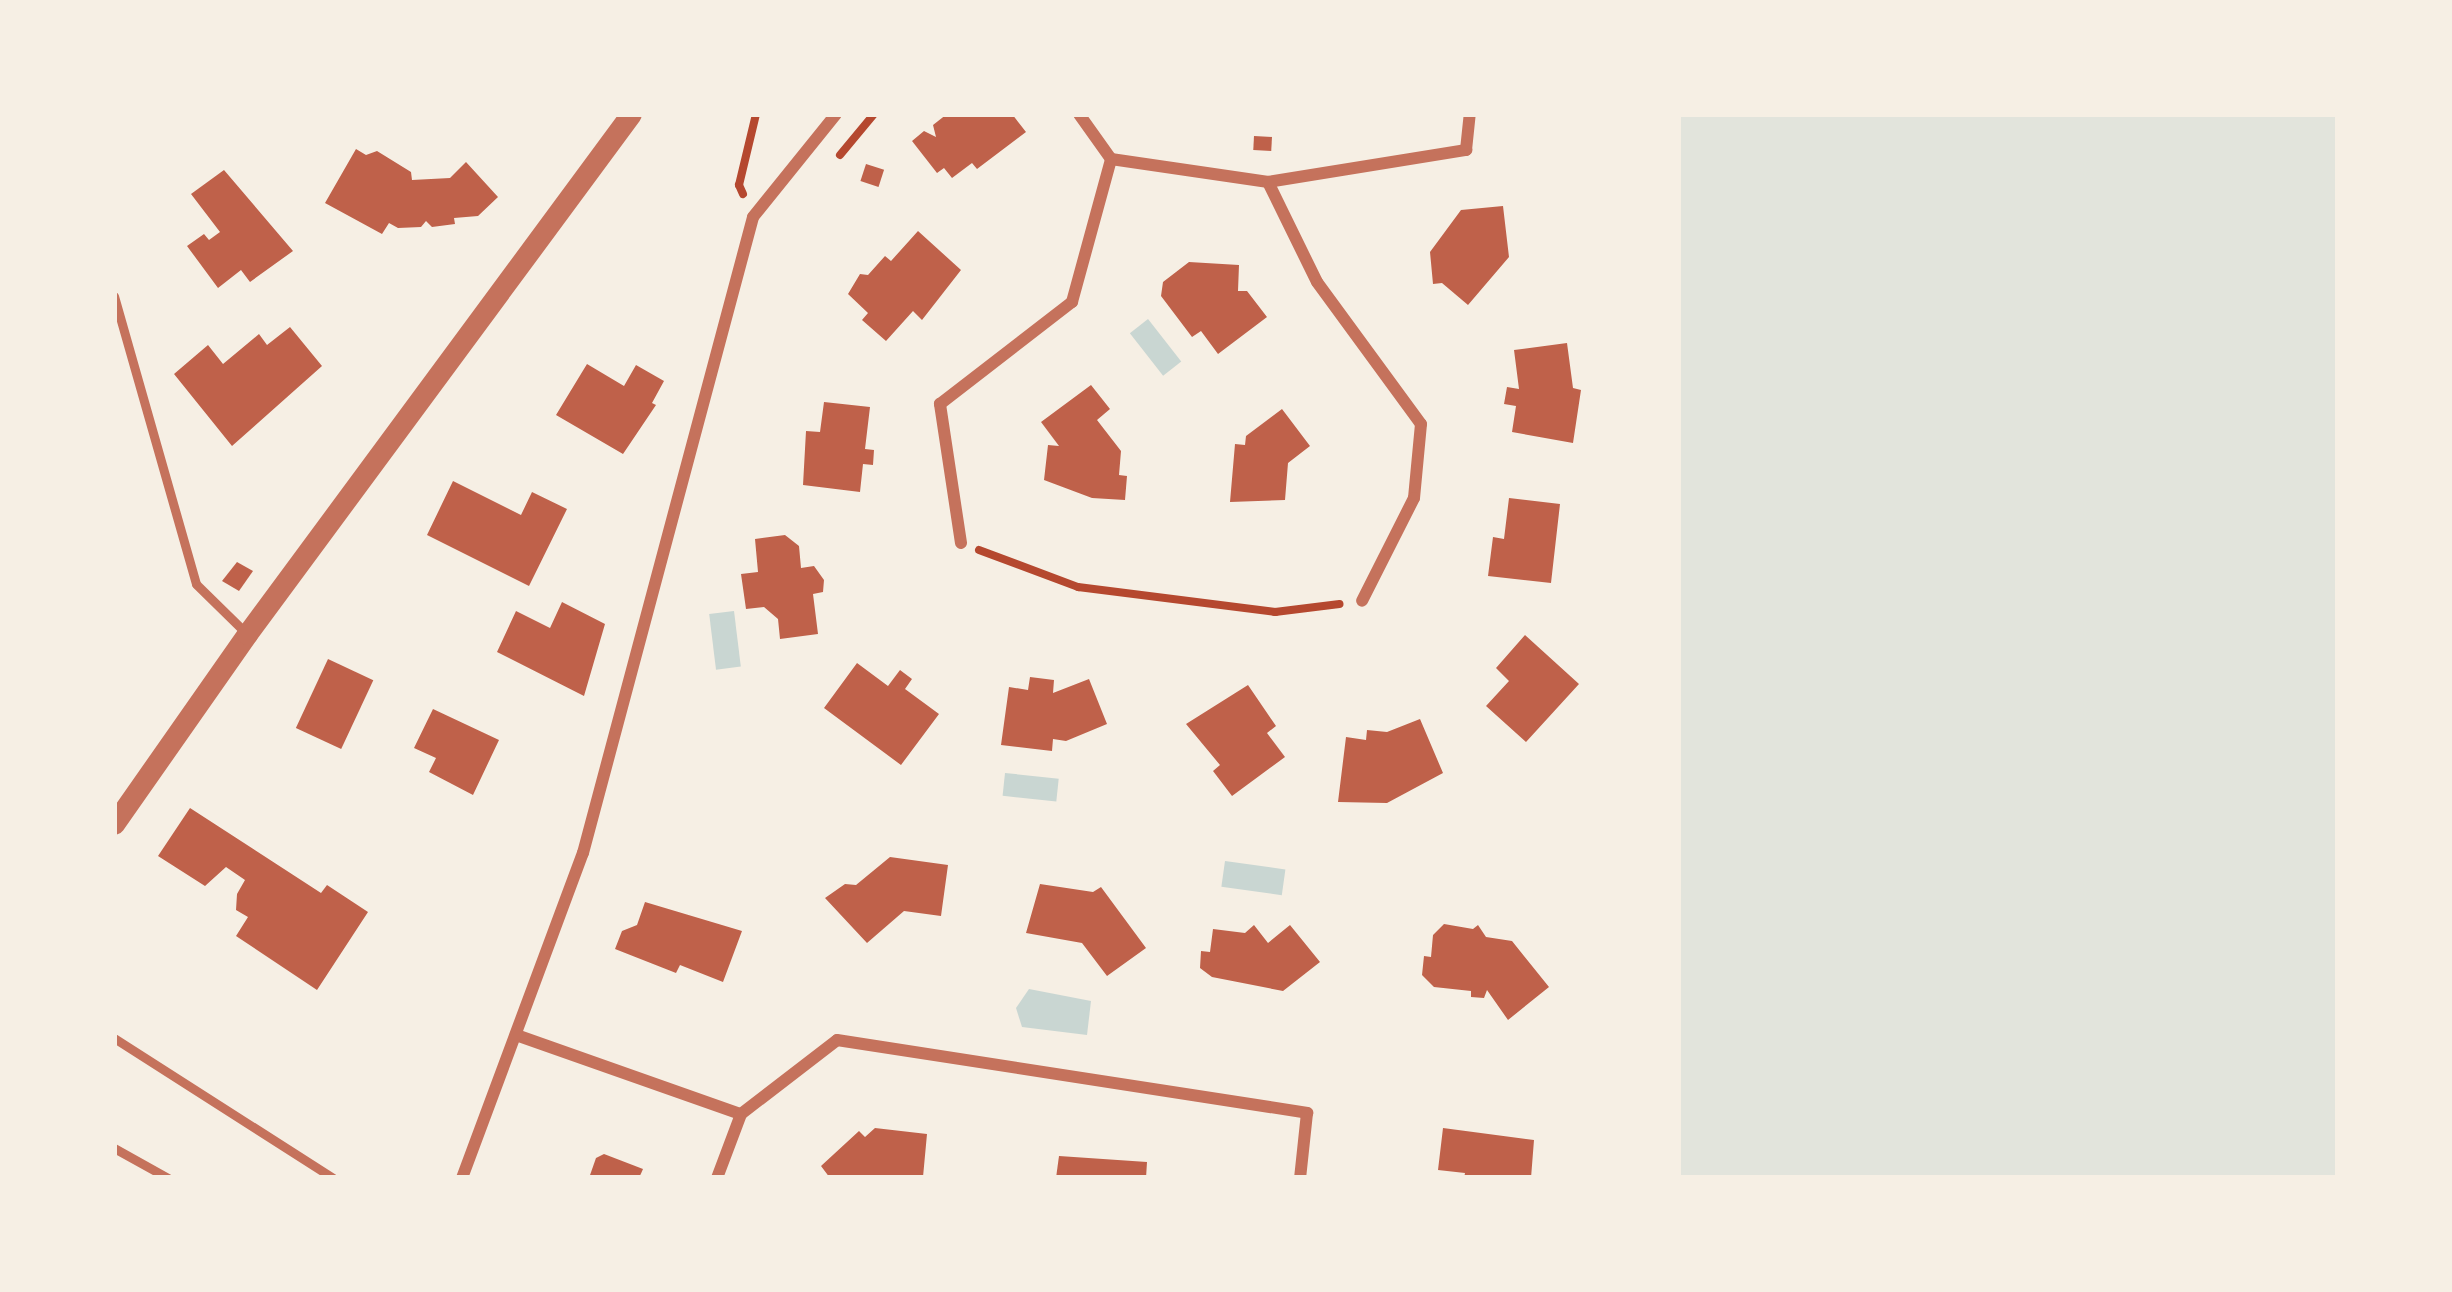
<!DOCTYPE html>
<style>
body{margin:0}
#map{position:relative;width:2452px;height:1292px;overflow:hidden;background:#f6efe4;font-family:"Source Sans 3",sans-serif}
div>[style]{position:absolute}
.green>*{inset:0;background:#e2e4dc;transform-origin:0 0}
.water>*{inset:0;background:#c9d6d2;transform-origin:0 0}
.building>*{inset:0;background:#bf614a;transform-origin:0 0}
.path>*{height:8px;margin:-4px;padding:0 4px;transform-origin:4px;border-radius:4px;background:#b5482f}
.service>*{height:9px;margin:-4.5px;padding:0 4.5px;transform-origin:4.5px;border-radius:4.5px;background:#c5725c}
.minor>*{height:12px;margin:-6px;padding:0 6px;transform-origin:6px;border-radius:6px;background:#c5725c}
.tertiary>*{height:21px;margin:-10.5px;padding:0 10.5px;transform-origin:10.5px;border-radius:10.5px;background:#c5725c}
span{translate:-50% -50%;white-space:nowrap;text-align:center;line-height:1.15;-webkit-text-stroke:9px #f6efe4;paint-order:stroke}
.frame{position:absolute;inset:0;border:117px solid #f6efe4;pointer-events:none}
</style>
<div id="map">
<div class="green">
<i style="left:1681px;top:114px;width:657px;height:1068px"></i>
</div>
<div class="water">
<i style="left:1148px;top:319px;width:54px;height:23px;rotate:52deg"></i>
<i style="left:734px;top:611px;width:56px;height:25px;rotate:83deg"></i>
<i style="left:1005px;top:773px;width:54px;height:23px;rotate:6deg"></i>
<i style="left:1225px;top:861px;width:61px;height:26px;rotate:8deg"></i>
<i style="clip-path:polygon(1029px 989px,1091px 1001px,1087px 1035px,1022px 1027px,1016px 1008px)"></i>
</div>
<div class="building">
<i style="clip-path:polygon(947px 114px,1012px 114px,1026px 132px,977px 169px,972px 163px,952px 178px,944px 168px,937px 173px,912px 141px,924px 131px,936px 137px,933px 125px)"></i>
<i style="left:1254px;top:136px;width:18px;height:14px;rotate:3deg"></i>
<i style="clip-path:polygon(356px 149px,366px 155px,377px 151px,411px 172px,412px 180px,450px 178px,466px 162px,498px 197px,478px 216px,454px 218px,455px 224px,432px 227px,426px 221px,421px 227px,398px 228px,389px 223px,382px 234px,325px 203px)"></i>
<i style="left:866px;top:164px;width:19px;height:18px;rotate:18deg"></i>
<i style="clip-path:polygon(224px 170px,293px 251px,250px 282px,241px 270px,218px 288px,187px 246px,204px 234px,209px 240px,220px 232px,191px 194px)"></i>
<i style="clip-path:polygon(1503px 206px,1509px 257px,1468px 305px,1442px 283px,1433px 284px,1430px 252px,1461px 210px)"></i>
<i style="clip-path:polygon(918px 231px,961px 270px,922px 320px,913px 311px,886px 341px,862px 320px,868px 313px,848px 294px,860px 274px,868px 275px,885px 256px,891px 261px)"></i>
<i style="clip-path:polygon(1189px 262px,1239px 265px,1238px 291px,1247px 291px,1267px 317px,1218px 354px,1201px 331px,1192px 337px,1161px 296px,1163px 282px)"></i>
<i style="clip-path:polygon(290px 327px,322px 366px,232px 446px,174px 374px,208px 345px,223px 364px,259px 334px,267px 345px)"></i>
<i style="clip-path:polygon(1567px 343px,1573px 388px,1581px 390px,1573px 443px,1512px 432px,1516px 406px,1504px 404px,1507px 387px,1519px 389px,1514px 350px)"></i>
<i style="clip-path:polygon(587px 364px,624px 386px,636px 365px,664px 381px,652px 403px,656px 405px,623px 454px,556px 415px)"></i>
<i style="clip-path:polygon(1091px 385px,1110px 409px,1097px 420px,1121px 451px,1119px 475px,1127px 476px,1125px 500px,1092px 498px,1044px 480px,1048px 445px,1059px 446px,1041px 422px)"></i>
<i style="clip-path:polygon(824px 402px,870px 407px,865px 449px,874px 450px,873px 465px,863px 464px,860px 492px,803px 485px,806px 431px,820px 432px)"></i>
<i style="clip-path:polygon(1282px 409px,1310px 446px,1288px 463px,1285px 500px,1230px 502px,1235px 444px,1245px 445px,1246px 436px)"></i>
<i style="clip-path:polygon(453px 481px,521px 515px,532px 492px,567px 509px,529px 586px,427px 535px)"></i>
<i style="clip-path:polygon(1509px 498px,1560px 504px,1551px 583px,1488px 576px,1493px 537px,1504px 539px)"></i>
<i style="clip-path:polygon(785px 535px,799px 546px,801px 568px,814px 566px,824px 580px,823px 592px,813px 594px,818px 634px,780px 639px,778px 619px,764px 607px,746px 609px,741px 574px,758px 572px,755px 539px)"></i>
<i style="clip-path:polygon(237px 562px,253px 571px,239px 591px,222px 581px)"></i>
<i style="clip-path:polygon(562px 602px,605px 624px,584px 696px,497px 652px,516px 611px,550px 628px)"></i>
<i style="clip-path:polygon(1525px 635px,1579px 684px,1526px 742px,1486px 706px,1509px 681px,1496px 668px)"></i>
<i style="left:328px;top:659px;width:50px;height:76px;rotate:25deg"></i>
<i style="clip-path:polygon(857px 663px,888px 686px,900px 670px,912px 679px,905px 689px,939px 714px,901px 765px,824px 708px)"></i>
<i style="clip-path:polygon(1030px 677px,1054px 680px,1053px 693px,1089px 679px,1107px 724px,1066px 741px,1053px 739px,1052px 751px,1001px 745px,1009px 687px,1028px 690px)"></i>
<i style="clip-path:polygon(1248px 685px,1276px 726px,1267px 733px,1285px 757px,1232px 796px,1213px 771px,1220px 765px,1186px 724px)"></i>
<i style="clip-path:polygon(433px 709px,499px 740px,473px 795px,429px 772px,436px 758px,414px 748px)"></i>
<i style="clip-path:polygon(1420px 719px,1443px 773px,1387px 803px,1338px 802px,1346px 737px,1366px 740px,1367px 730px,1387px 732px)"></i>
<i style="clip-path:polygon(190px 808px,321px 893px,327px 885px,368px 912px,317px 990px,236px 936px,248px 917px,236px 910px,237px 894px,245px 880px,226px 867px,205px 886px,158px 856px)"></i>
<i style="clip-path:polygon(890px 857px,948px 865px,941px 916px,904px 911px,867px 943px,825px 898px,845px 884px,856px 885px)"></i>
<i style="clip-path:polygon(1040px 884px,1093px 892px,1101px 887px,1146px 948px,1107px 976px,1082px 943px,1026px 933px)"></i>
<i style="clip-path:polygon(645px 902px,742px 931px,723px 982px,680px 965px,676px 973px,615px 949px,622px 931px,637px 925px)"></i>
<i style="clip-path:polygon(1444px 924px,1473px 929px,1478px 925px,1486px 937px,1512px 941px,1549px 987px,1508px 1020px,1487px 990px,1484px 998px,1471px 997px,1471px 991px,1434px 987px,1422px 975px,1424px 956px,1431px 957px,1433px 935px)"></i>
<i style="clip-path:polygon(1254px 925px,1268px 943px,1290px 925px,1320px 962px,1283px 991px,1212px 977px,1200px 968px,1201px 951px,1210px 952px,1213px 929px,1245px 933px)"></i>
<i style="clip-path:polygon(875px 1128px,927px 1134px,923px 1177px,830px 1178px,821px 1166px,859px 1131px,865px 1137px)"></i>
<i style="clip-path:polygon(1443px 1128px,1534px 1140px,1531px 1178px,1464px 1178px,1465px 1173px,1438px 1170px)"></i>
<i style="clip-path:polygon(604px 1154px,643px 1169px,639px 1178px,589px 1178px,596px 1158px)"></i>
<i style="clip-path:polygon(1059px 1156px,1147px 1162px,1146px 1178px,1056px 1178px)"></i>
</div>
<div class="path">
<i style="left:840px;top:155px;width:53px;rotate:-50.3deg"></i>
<i style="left:743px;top:194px;width:10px;rotate:-114deg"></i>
<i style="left:739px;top:185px;width:73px;rotate:-76.5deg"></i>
<i style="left:979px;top:550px;width:106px;rotate:20.5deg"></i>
<i style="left:1078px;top:587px;width:199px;rotate:7.2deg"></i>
<i style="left:1275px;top:612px;width:65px;rotate:-7deg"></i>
</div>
<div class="service">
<i style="left:114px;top:296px;width:299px;rotate:74.1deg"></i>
<i style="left:196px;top:584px;width:71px;rotate:44.4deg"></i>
<i style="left:114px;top:1038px;width:260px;rotate:32.6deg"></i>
<i style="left:114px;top:1148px;width:62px;rotate:29.1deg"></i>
</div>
<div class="minor">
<i style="left:1111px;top:159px;width:159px;rotate:8.3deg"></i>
<i style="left:1268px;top:182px;width:111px;rotate:63.9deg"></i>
<i style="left:1317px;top:282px;width:176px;rotate:53.8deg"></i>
<i style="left:1421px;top:424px;width:74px;rotate:95.4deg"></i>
<i style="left:1414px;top:498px;width:115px;rotate:116.8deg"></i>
<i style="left:1268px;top:182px;width:201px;rotate:-9.2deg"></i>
<i style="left:1466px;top:150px;width:36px;rotate:-84deg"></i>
<i style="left:961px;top:543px;width:141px;rotate:-98.6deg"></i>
<i style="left:940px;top:404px;width:167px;rotate:-37.7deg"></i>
<i style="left:1072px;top:302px;width:148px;rotate:-74.7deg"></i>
<i style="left:1111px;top:159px;width:55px;rotate:-125.4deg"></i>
<i style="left:519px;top:1036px;width:235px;rotate:19.4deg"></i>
<i style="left:741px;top:1114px;width:121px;rotate:-37.6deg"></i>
<i style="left:837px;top:1040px;width:476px;rotate:8.8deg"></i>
<i style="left:1307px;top:1113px;width:65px;rotate:96.1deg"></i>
<i style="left:462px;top:1178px;width:347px;rotate:-69.6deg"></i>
<i style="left:583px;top:853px;width:658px;rotate:-75.03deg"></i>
<i style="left:753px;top:217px;width:132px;rotate:-51.1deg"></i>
<i style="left:717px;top:1178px;width:68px;rotate:-69.4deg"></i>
</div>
<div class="tertiary">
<i style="left:114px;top:824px;width:232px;rotate:-55deg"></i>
<i style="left:247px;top:634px;width:646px;rotate:-53.56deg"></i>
</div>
<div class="frame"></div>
</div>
